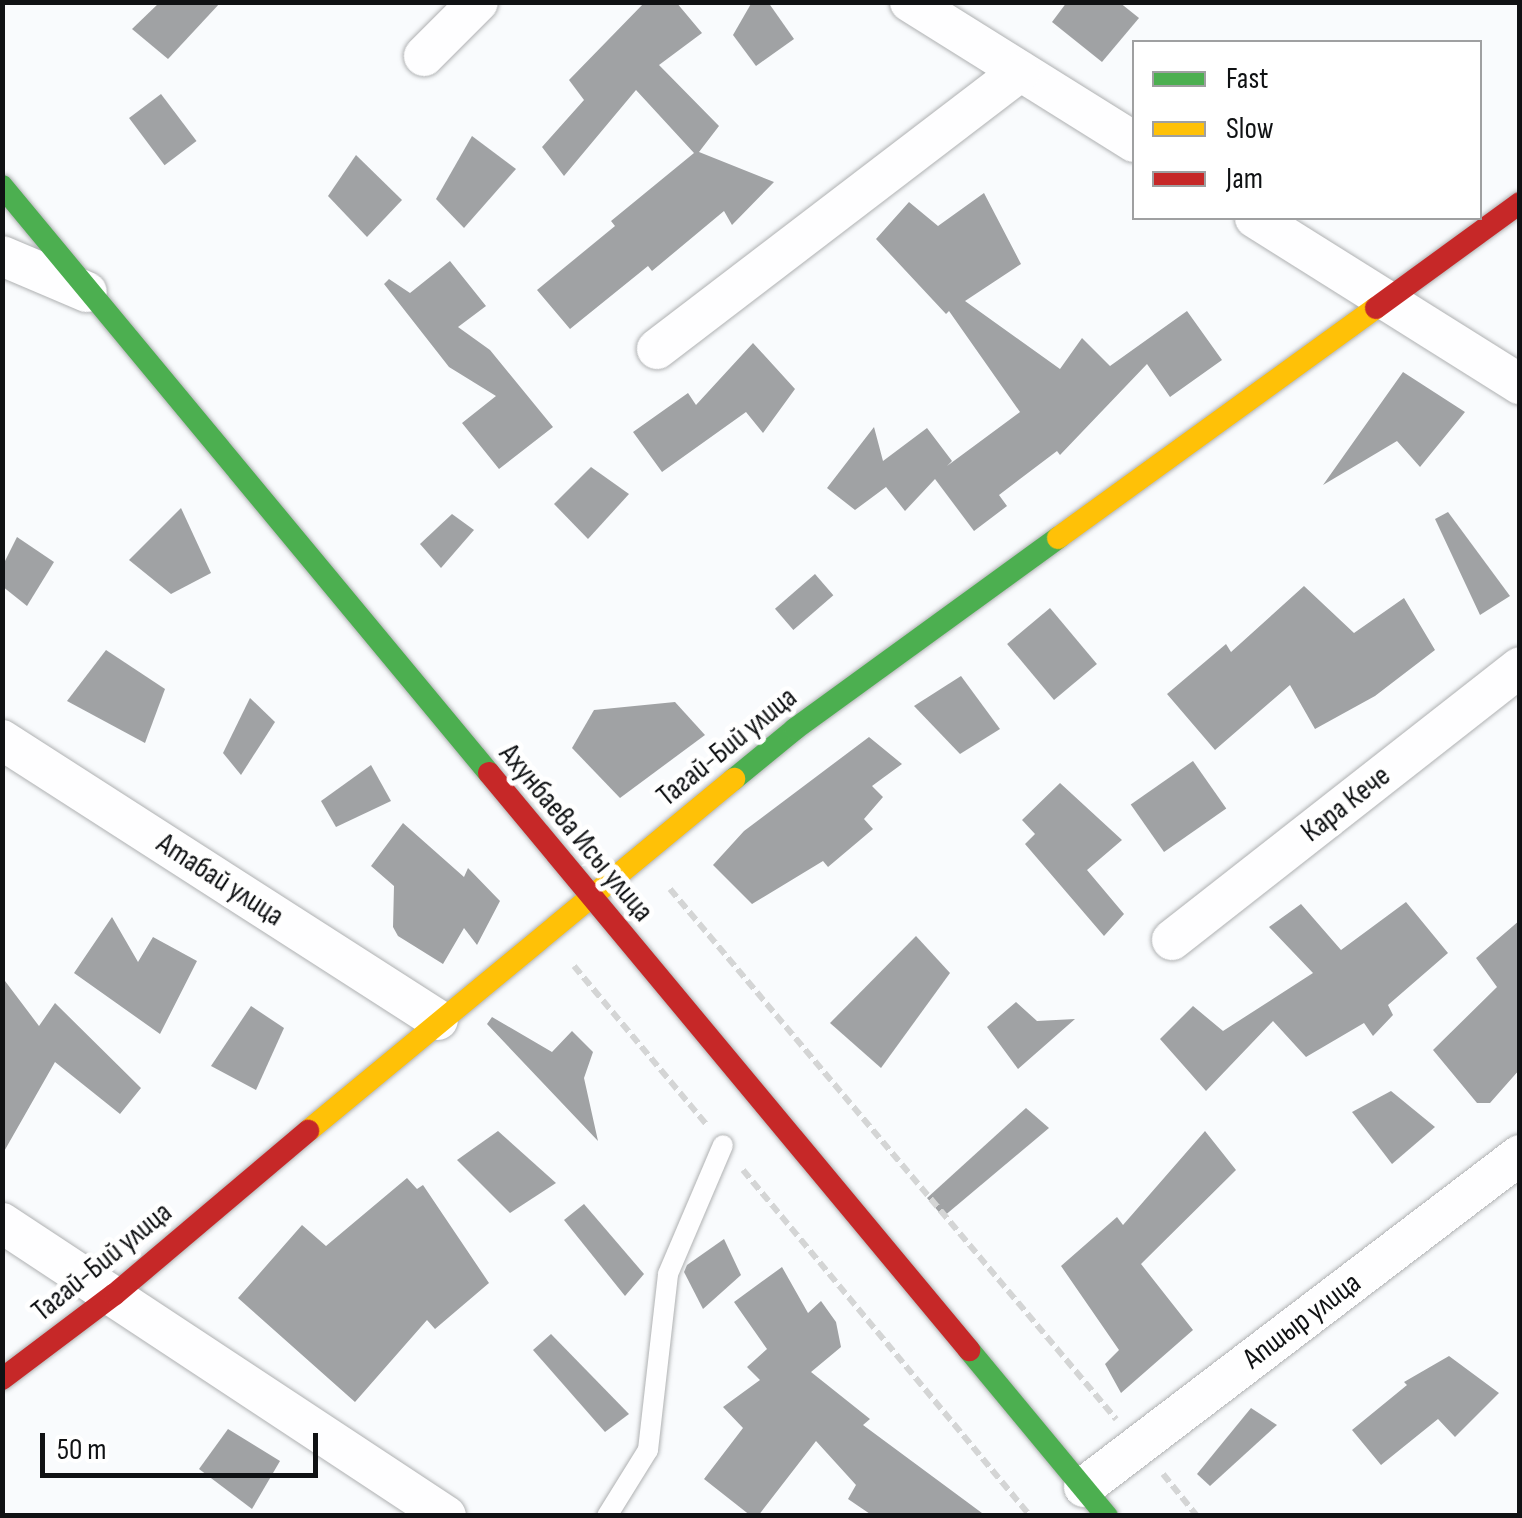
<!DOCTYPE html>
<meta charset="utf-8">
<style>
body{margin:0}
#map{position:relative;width:1522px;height:1518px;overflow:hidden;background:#f9fbfd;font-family:"Sofia Sans Condensed",sans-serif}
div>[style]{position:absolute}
.building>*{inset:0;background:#a0a2a4;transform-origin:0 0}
.path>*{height:6px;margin-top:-3px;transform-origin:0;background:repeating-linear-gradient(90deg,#d4d5d5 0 10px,transparent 0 15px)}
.roads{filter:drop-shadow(0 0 2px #afb1b2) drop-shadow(0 0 2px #afb1b2)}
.lane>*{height:20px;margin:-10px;padding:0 10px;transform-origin:10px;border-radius:10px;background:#fefeff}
.street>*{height:40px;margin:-20px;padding:0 20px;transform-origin:20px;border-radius:20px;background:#fefeff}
.fast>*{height:22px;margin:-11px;padding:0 11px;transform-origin:11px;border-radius:11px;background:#4caf50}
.slow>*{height:22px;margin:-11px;padding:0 11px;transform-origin:11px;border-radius:11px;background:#ffc107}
.jam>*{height:22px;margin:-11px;padding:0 11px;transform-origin:11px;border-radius:11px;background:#c62828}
span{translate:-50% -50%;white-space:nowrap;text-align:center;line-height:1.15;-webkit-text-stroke:10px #fff;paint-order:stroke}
.street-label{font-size:30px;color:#101214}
.frame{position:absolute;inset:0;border:5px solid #101214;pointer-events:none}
.legend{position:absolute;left:1132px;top:40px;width:350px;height:180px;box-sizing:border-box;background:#fff;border:2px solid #9fa0a1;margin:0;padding:12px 18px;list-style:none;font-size:30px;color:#101214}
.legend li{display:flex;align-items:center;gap:20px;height:50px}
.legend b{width:50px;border:2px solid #9fa0a1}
.scale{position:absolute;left:40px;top:1433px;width:278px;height:45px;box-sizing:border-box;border:5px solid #101214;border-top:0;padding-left:12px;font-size:30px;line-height:35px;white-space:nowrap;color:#101214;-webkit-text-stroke:8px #fff;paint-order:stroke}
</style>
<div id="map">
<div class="building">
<i style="clip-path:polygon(160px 2px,221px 2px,168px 59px,132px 29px)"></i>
<i style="clip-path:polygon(645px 2px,676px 2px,702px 33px,659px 65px,719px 126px,699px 152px,774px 182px,732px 225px,724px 211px,652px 271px,648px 266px,570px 329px,537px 290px,615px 226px,611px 221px,694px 153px,636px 90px,564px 176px,542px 147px,584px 100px,569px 80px)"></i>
<i style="clip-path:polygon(752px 2px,768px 2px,794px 39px,756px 66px,733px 35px)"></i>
<i style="clip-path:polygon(1067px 2px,1119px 2px,1139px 18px,1102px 62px,1052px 22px)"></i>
<i style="left:161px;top:94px;width:59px;height:40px;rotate:53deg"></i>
<i style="clip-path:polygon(472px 136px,516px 169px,464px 228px,436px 199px)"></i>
<i style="clip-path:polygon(356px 155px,402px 200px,367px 237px,328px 196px)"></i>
<i style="clip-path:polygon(984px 193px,1021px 264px,965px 301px,1060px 369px,1082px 338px,1110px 366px,1187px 311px,1222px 360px,1170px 397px,1147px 364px,1060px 455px,1057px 451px,999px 495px,1007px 506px,974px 531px,935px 479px,905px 511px,886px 487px,855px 510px,827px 488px,874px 427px,883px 461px,927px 428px,952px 461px,947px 466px,1020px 412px,949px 311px,946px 314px,876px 239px,909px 202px,938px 226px)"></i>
<i style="clip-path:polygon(450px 261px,486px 306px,458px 327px,490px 350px,553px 427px,499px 469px,462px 423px,496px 396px,449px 367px,384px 284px,389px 279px,410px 293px)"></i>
<i style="clip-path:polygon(753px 343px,795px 389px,763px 433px,746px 412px,662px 472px,633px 432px,688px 393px,696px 405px)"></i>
<i style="clip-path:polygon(1403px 372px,1465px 412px,1420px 467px,1397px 441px,1323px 485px)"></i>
<i style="clip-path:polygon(591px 467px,629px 494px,588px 539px,554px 504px)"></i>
<i style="clip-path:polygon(181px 508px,211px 573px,171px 594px,129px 560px)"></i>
<i style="clip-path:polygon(1448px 512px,1510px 596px,1480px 615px,1435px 519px)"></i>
<i style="clip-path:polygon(452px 514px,474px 530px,441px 568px,420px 544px)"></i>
<i style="clip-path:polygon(17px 537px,54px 562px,27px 606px,2px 586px,2px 567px)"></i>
<i style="left:815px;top:574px;width:28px;height:53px;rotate:49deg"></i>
<i style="clip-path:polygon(1304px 586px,1354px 633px,1404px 598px,1435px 650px,1375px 696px,1315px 729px,1290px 685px,1215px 750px,1167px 694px,1226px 644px,1231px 652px)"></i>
<i style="left:1050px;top:608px;width:73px;height:56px;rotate:50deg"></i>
<i style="clip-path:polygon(106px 650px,165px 689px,145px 743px,67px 701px)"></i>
<i style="clip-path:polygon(961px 676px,1000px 729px,960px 754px,914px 706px)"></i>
<i style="clip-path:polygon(250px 698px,275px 722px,241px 775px,223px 753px)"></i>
<i style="clip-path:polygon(675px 702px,705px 735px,620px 798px,572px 748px,594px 710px)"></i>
<i style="clip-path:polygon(869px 737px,902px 764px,872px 786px,883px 797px,864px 819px,873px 829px,828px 867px,823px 861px,752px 904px,713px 865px,744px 831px)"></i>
<i style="left:1193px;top:761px;width:58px;height:76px;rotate:55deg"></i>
<i style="clip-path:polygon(371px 765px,391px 801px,336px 827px,321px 801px)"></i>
<i style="clip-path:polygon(1060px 783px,1122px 840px,1087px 870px,1124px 914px,1104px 936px,1025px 844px,1035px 834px,1022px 820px)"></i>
<i style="clip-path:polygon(403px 823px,464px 877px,468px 868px,500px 901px,477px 945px,464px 928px,443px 964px,398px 936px,393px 927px,394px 886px,371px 866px)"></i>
<i style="clip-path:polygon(1406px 902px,1448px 953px,1388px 1005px,1393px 1015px,1373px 1036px,1364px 1023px,1306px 1057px,1273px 1021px,1206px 1091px,1160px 1039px,1193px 1006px,1223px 1031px,1313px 973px,1269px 927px,1301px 904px,1341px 950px)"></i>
<i style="clip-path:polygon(112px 917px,138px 962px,153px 937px,197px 961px,160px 1034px,74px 973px)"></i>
<i style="clip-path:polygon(1520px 920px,1520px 1069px,1490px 1103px,1477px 1103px,1433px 1050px,1497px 987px,1476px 958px)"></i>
<i style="clip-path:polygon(916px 936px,950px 973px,881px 1068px,830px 1023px)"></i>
<i style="clip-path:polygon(2px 977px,39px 1026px,55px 1003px,141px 1088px,120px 1114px,55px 1062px,2px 1155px)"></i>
<i style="clip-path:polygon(1016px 1002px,1037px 1021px,1075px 1019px,1018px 1069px,987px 1027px)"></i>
<i style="clip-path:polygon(251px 1006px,284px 1028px,256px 1090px,211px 1066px)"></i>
<i style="clip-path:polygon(492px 1017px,552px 1052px,572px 1031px,593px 1052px,584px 1078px,598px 1141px,487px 1024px)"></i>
<i style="clip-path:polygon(1391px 1091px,1435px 1127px,1392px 1164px,1352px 1112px)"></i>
<i style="clip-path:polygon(1026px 1108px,1049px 1128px,943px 1217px,927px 1198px)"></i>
<i style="clip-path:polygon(498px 1131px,556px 1183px,510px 1213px,457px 1160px)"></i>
<i style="clip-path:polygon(1205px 1131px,1236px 1170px,1141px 1264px,1193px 1330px,1121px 1393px,1105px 1364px,1119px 1350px,1061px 1266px,1117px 1217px,1123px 1225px)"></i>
<i style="clip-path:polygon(407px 1178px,417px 1189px,423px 1185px,489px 1283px,435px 1329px,427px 1320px,355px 1402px,238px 1298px,302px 1225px,326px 1246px)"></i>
<i style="clip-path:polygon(584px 1204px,644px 1274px,625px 1296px,564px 1220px)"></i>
<i style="clip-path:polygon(724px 1239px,741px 1275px,703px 1309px,684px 1272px,687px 1265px)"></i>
<i style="clip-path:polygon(782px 1267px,808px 1313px,821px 1301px,836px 1322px,841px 1347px,811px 1372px,870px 1419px,863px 1425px,986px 1516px,873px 1516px,848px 1499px,856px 1485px,816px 1441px,758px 1516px,751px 1516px,704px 1479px,743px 1428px,723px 1407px,760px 1380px,747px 1367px,767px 1349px,734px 1302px)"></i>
<i style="clip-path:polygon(551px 1334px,629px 1414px,605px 1432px,533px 1350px)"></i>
<i style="clip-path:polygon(1449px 1356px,1499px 1393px,1455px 1437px,1438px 1419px,1381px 1465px,1352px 1430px,1407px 1385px,1404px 1382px)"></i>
<i style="clip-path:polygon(1251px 1408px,1277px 1425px,1210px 1486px,1197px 1474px)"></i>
<i style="clip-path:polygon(228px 1429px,280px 1461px,252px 1509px,199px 1469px)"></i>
</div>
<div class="path">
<i style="left:670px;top:889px;width:693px;rotate:49.92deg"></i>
<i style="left:574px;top:966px;width:207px;rotate:50.1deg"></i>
<i style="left:743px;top:1170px;width:450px;rotate:50.3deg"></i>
<i style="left:1163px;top:1474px;width:54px;rotate:51deg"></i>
</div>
<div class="roads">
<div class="lane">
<i style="left:607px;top:1516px;width:78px;rotate:-58.2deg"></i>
<i style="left:648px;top:1450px;width:177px;rotate:-83.5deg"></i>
<i style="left:668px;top:1274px;width:140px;rotate:-66.9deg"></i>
</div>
<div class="street">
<i style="left:910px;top:2px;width:264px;rotate:32deg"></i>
<i style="left:424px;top:56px;width:76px;rotate:-45deg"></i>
<i style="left:1255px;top:218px;width:313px;rotate:32.1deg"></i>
<i style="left:2px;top:256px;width:92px;rotate:23deg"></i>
<i style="left:657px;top:349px;width:457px;rotate:-37.4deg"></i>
<i style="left:2px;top:740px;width:518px;rotate:32.71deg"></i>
<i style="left:1172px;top:940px;width:442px;rotate:-38.1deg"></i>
<i style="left:2px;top:1223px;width:532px;rotate:33.42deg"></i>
<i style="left:1084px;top:1487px;width:548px;rotate:-37.29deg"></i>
</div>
<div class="fast">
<i style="left:2px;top:186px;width:763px;rotate:50.32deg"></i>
<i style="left:734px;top:779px;width:79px;rotate:-39.3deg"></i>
<i style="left:795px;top:729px;width:325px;rotate:-36deg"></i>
<i style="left:969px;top:1350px;width:216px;rotate:50.3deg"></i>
</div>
<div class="slow">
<i style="left:1058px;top:538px;width:392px;rotate:-35.9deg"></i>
<i style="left:308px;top:1131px;width:553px;rotate:-39.57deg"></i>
</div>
<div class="jam">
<i style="left:1376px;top:308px;width:178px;rotate:-36.1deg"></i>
<i style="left:489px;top:773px;width:751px;rotate:50.24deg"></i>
<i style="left:2px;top:1379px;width:141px;rotate:-37deg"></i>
<i style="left:115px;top:1294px;width:253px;rotate:-40.2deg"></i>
</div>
</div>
<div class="street-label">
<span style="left:727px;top:747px;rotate:-39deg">Тагай-Бий улица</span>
<span style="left:1346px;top:804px;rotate:-38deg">Кара Кече</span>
<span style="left:576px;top:833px;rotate:50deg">Ахунбаева Исы улица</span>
<span style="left:220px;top:880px;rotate:33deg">Атабай улица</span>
<span style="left:102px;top:1262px;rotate:-39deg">Тагай-Бий улица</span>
<span style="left:1302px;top:1321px;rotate:-37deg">Апшыр улица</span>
</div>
<div class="frame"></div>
<ul class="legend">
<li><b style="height:12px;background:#4caf50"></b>Fast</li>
<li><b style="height:12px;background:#ffc107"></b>Slow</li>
<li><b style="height:12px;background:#c62828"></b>Jam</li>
</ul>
<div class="scale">50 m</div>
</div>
